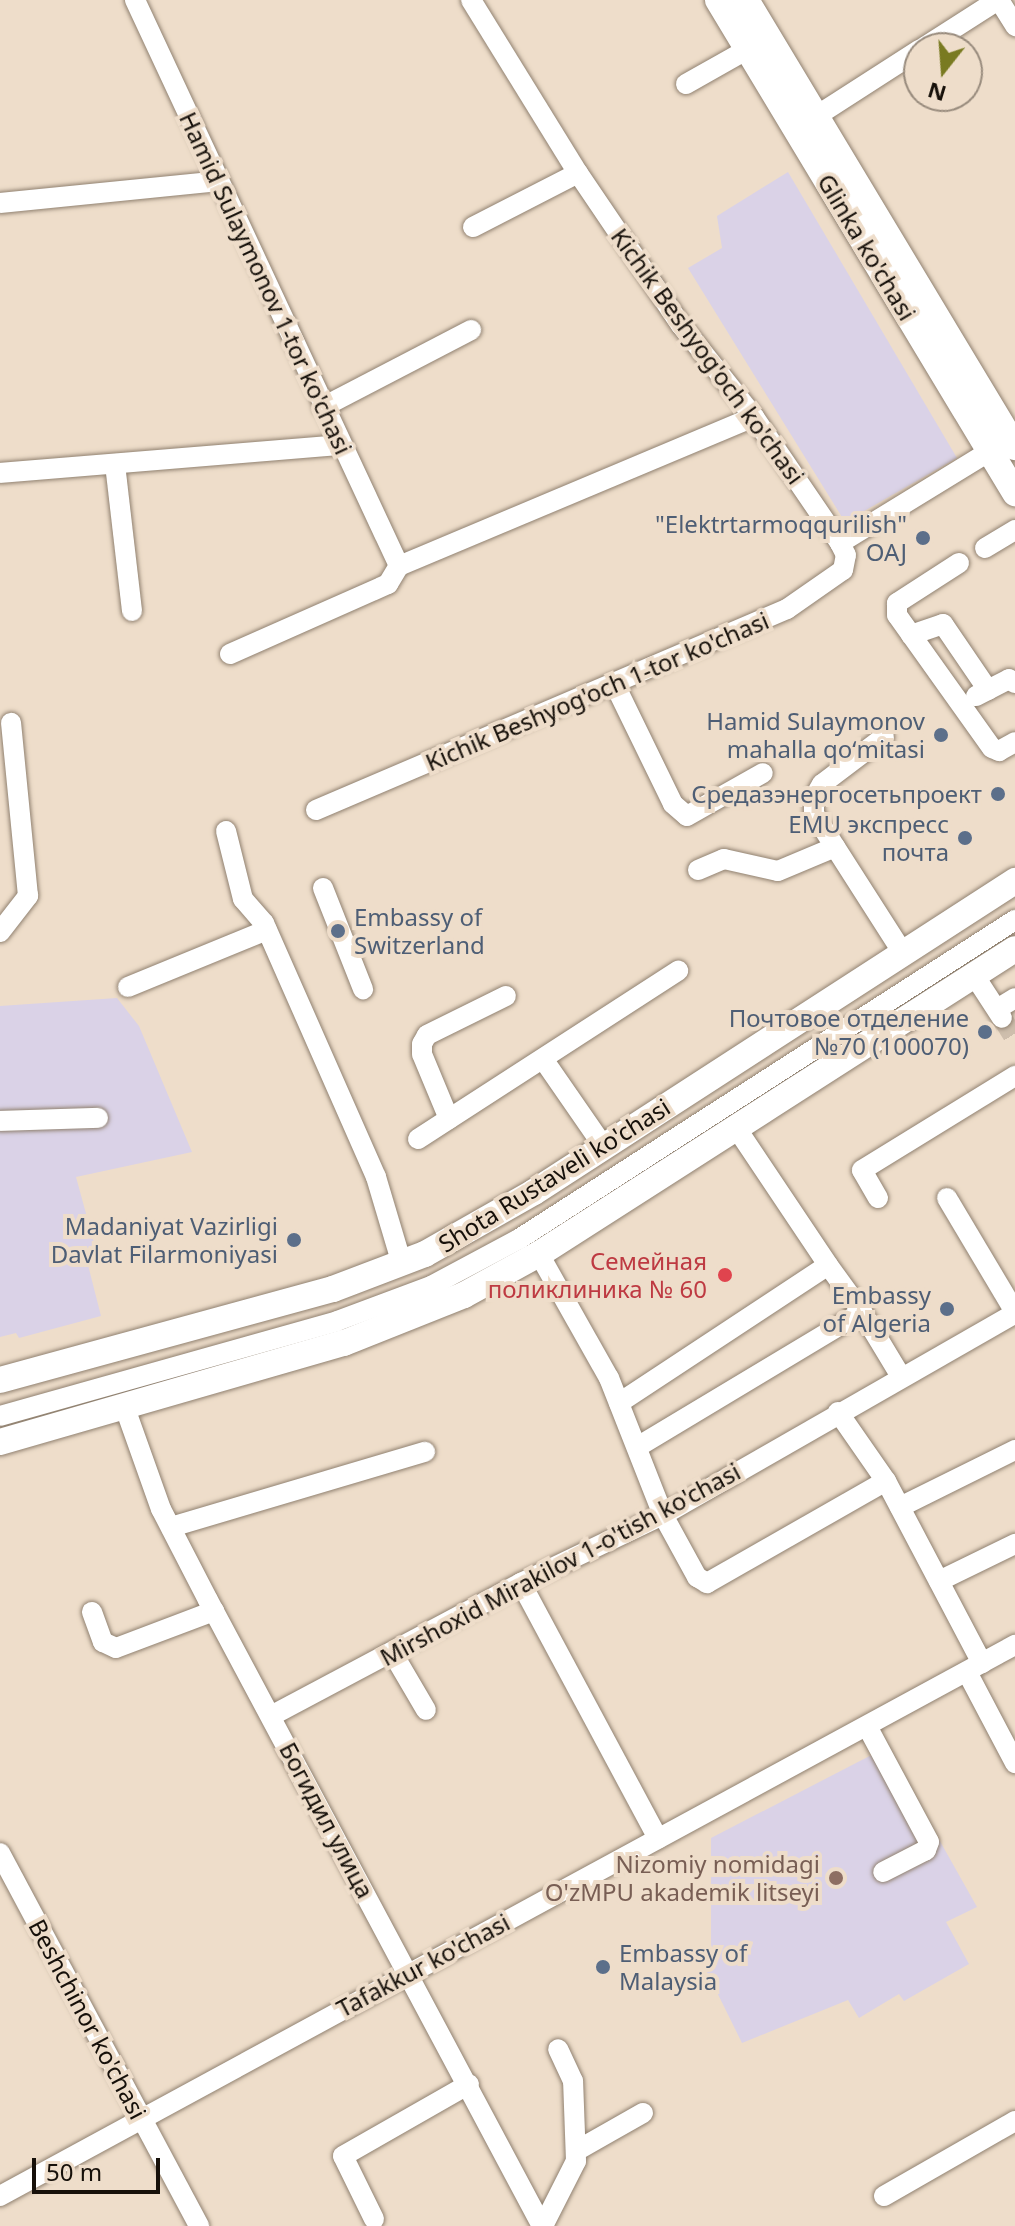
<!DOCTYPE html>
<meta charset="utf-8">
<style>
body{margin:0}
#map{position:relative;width:1015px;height:2226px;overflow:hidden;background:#eeddca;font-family:"Noto Sans",sans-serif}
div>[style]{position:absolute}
.education>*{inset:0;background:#dad2e7}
.minor-tunnel>*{height:20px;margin-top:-10px;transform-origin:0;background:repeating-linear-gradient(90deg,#cebead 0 20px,transparent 0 30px)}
.roads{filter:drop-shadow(0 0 2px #908170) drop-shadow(0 0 2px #908170)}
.minor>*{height:20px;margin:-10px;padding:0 10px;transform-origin:10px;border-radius:10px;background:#fff}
.major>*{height:26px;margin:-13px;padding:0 13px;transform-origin:13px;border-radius:13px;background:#fff}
.dots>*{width:22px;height:22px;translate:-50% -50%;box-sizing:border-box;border:4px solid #eeddca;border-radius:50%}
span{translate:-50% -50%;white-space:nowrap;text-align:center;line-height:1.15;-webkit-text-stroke:8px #eeddca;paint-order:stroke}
.street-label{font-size:24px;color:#16100a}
.service-label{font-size:24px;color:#4e5e75}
.right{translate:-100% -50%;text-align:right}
.left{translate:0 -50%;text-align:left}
.health-label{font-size:24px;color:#be3a42}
.education-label{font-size:24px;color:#785e54}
.north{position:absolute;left:903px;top:32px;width:80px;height:80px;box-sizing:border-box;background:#eeddca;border:2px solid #988b7d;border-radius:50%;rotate:197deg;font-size:22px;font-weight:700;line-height:32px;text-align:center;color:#16100a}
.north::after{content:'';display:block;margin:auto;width:28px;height:36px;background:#797a21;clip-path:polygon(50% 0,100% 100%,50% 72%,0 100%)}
.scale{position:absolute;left:32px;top:2158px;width:128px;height:36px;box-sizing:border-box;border:4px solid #16100a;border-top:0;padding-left:10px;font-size:24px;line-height:28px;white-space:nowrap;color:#16100a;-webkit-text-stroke:6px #eeddca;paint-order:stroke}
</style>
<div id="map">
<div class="education">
<i style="clip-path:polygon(788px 172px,957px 458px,845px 522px,688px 268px,722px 248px,717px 216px)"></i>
<i style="clip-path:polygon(117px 998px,139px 1026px,192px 1152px,76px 1177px,99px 1261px,88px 1265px,101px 1316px,19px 1338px,16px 1333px,0 1337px,0 1006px)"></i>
<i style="clip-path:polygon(887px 1747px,977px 1907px,946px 1922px,969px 1964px,904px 2001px,899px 1994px,859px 2018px,848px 2000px,742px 2043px,704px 1966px,711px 1959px,711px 1838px)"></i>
</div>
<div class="minor-tunnel">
<i style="left:1002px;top:1018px;width:25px;rotate:58deg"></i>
</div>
<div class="roads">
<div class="minor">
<i style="left:135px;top:0;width:625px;rotate:64.99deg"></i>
<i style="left:471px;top:0;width:203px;rotate:58.3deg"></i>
<i style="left:578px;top:173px;width:184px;rotate:55.9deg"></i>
<i style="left:681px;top:325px;width:117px;rotate:51.6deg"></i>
<i style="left:754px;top:417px;width:153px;rotate:55.7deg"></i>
<i style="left:840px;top:543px;width:188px;rotate:-31.5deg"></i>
<i style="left:999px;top:0;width:31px;rotate:58deg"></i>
<i style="left:923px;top:48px;width:89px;rotate:-32.6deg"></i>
<i style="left:686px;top:84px;width:71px;rotate:-29.4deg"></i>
<i style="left:804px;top:124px;width:137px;rotate:-32.8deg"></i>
<i style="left:0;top:203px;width:220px;rotate:-5.7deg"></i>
<i style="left:473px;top:227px;width:118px;rotate:-27.2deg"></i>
<i style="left:323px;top:407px;width:167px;rotate:-27.5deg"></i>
<i style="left:115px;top:464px;width:148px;rotate:83.4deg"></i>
<i style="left:0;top:473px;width:342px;rotate:-4.7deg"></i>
<i style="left:985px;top:548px;width:35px;rotate:-31deg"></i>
<i style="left:959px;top:563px;width:74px;rotate:147.2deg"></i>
<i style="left:897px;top:603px;width:12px;rotate:90deg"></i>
<i style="left:897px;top:615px;width:163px;rotate:54.5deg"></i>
<i style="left:992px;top:748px;width:8px;rotate:23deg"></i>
<i style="left:999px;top:751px;width:18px;rotate:-29deg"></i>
<i style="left:911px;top:635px;width:34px;rotate:-19deg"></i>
<i style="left:943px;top:624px;width:80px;rotate:55.7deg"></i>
<i style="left:230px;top:654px;width:173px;rotate:-23.9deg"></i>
<i style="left:388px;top:584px;width:21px;rotate:-59deg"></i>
<i style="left:399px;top:566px;width:385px;rotate:-22.8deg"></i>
<i style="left:615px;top:685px;width:132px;rotate:64deg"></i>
<i style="left:673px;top:804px;width:18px;rotate:41deg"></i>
<i style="left:687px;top:816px;width:87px;rotate:-29.5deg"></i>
<i style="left:976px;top:696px;width:37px;rotate:-27deg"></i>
<i style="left:1009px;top:679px;width:7px;rotate:34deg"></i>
<i style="left:884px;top:737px;width:78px;rotate:142.8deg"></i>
<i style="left:822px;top:784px;width:16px;rotate:120deg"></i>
<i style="left:814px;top:798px;width:16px;rotate:90deg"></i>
<i style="left:814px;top:814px;width:165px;rotate:57.4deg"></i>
<i style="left:316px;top:810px;width:512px;rotate:-23.11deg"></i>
<i style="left:787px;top:609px;width:68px;rotate:-34.9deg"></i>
<i style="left:843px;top:570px;width:15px;rotate:-79deg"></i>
<i style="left:846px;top:555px;width:13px;rotate:-117deg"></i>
<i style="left:226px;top:831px;width:70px;rotate:76deg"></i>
<i style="left:243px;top:899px;width:32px;rotate:49deg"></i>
<i style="left:264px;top:923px;width:278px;rotate:66.2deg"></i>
<i style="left:376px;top:1177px;width:91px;rotate:73.4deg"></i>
<i style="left:698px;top:870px;width:28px;rotate:-23deg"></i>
<i style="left:724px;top:859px;width:55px;rotate:12.5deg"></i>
<i style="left:778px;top:871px;width:62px;rotate:-22.8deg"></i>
<i style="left:323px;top:888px;width:109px;rotate:68.4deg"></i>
<i style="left:0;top:932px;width:46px;rotate:-52.1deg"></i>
<i style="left:28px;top:896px;width:174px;rotate:-95.6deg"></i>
<i style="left:974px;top:975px;width:51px;rotate:56.9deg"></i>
<i style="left:128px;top:987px;width:150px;rotate:-22.3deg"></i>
<i style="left:997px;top:1009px;width:21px;rotate:-31deg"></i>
<i style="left:543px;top:1059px;width:107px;rotate:55.3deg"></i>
<i style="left:449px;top:1119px;width:70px;rotate:-112.6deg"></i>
<i style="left:422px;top:1054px;width:10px;rotate:-90deg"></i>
<i style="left:422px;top:1044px;width:10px;rotate:-61deg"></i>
<i style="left:427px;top:1035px;width:88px;rotate:-26.3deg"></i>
<i style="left:0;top:1121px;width:98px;rotate:-1.8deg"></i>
<i style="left:737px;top:1129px;width:164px;rotate:56.2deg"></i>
<i style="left:418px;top:1139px;width:310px;rotate:-32.9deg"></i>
<i style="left:878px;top:1198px;width:32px;rotate:-120deg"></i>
<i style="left:862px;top:1170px;width:180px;rotate:-31.6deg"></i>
<i style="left:947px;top:1198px;width:133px;rotate:59.2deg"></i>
<i style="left:539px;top:1254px;width:142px;rotate:60.6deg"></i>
<i style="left:609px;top:1378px;width:147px;rotate:68.5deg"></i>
<i style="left:663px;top:1515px;width:71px;rotate:61.3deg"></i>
<i style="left:697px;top:1577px;width:12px;rotate:31deg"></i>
<i style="left:707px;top:1583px;width:206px;rotate:-29.7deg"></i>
<i style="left:862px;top:1312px;width:74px;rotate:58.9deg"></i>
<i style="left:619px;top:1403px;width:250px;rotate:-33.4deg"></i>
<i style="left:828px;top:1265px;width:58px;rotate:54.1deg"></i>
<i style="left:862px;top:1312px;width:260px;rotate:149deg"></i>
<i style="left:125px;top:1408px;width:107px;rotate:70.4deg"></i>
<i style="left:161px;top:1509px;width:102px;rotate:62.7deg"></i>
<i style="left:208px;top:1600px;width:710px;rotate:61.92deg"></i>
<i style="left:838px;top:1412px;width:84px;rotate:55.2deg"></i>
<i style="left:886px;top:1481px;width:206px;rotate:62.2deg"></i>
<i style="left:0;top:1416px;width:350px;rotate:-15.7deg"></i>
<i style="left:337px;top:1321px;width:100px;rotate:-20.4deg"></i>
<i style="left:431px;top:1286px;width:100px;rotate:-28.1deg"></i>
<i style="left:519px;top:1239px;width:590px;rotate:-32.75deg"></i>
<i style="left:900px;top:1507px;width:128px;rotate:-26.4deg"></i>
<i style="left:171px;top:1527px;width:265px;rotate:-16.5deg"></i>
<i style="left:939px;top:1581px;width:85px;rotate:-26deg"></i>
<i style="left:521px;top:1583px;width:290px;rotate:61.8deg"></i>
<i style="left:92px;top:1612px;width:32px;rotate:70deg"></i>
<i style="left:103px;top:1642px;width:14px;rotate:25deg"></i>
<i style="left:116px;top:1648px;width:105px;rotate:-20.7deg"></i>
<i style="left:392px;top:1652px;width:67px;rotate:59.6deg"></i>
<i style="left:967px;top:1672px;width:103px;rotate:62.2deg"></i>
<i style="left:271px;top:1716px;width:283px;rotate:-28deg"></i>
<i style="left:521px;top:1583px;width:157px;rotate:-25.6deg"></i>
<i style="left:663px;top:1515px;width:406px;rotate:-29.8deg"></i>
<i style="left:868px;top:1728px;width:129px;rotate:61.8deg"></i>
<i style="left:929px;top:1842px;width:9px;rotate:111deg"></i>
<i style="left:926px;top:1850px;width:48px;rotate:152.9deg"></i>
<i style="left:0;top:1853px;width:423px;rotate:61.9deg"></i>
<i style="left:576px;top:2151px;width:77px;rotate:-29.6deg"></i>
<i style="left:0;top:2196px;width:1155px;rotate:-28.5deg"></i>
<i style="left:884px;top:2196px;width:151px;rotate:-29.8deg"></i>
<i style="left:374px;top:2219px;width:70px;rotate:-116.2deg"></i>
<i style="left:343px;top:2156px;width:145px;rotate:-29.7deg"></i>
<i style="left:543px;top:2226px;width:73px;rotate:-63.1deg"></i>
<i style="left:576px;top:2161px;width:80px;rotate:-92.1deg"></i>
<i style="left:573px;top:2081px;width:35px;rotate:-115deg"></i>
</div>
<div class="major">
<i style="left:718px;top:0;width:576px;rotate:58.93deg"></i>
<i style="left:746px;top:0;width:522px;rotate:58.96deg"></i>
<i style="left:0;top:1380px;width:345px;rotate:-15.3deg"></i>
<i style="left:333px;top:1289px;width:98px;rotate:-20.8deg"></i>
<i style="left:425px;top:1254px;width:125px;rotate:-29.6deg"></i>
<i style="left:534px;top:1192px;width:573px;rotate:-32.89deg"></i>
<i style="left:0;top:1442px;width:358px;rotate:-16.1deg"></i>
<i style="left:344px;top:1343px;width:129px;rotate:-21.8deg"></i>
<i style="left:464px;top:1295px;width:85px;rotate:-28.7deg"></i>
<i style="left:539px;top:1254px;width:565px;rotate:-32.65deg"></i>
</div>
</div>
<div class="dots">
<i style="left:923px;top:538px;background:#5c6f8a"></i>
<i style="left:941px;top:735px;background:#5c6f8a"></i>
<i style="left:998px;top:794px;background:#5c6f8a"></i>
<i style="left:965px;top:838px;background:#5c6f8a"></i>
<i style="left:338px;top:931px;background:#5c6f8a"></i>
<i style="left:985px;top:1032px;background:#5c6f8a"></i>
<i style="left:294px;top:1240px;background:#5c6f8a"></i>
<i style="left:725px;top:1275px;background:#e0444e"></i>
<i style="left:947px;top:1309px;background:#5c6f8a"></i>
<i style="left:836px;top:1878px;background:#8d6e63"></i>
<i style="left:603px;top:1967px;background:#5c6f8a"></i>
</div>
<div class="street-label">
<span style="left:867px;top:247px;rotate:59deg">Glinka ko'chasi</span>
<span style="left:266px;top:283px;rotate:65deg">Hamid Sulaymonov 1-tor ko'chasi</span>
<span style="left:708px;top:356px;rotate:54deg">Kichik Beshyog'och ko'chasi</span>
<span style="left:597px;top:691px;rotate:-23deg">Kichik Beshyog'och 1-tor ko'chasi</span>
<span style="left:554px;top:1175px;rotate:-32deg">Shota Rustaveli ko'chasi</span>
<span style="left:560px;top:1564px;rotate:-28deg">Mirshoxid Mirakilov 1-o'tish ko'chasi</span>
<span style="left:327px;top:1820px;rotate:62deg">Богидил улица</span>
<span style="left:423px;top:1965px;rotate:-28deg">Tafakkur ko'chasi</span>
<span style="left:88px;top:2019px;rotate:62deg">Beshchinor ko'chasi</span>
</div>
<div class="service-label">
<span class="right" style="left:907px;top:538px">"Elektrtarmoqqurilish"<br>OAJ</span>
<span class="right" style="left:925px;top:735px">Hamid Sulaymonov<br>mahalla qoʻmitasi</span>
<span class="right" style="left:982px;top:794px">Средазэнергосетьпроект</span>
<span class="right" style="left:949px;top:838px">EMU экспресс<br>почта</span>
<span class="left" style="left:354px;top:931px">Embassy of<br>Switzerland</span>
<span class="right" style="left:969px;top:1032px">Почтовое отделение<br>№70 (100070)</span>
<span class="right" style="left:278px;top:1240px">Madaniyat Vazirligi<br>Davlat Filarmoniyasi</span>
<span class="right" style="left:931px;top:1309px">Embassy<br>of Algeria</span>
<span class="left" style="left:619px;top:1967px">Embassy of<br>Malaysia</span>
</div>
<div class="health-label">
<span class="right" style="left:707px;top:1275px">Семейная<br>поликлиника № 60</span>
</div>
<div class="education-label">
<span class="right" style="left:820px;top:1878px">Nizomiy nomidagi<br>O'zMPU akademik litseyi</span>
</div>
<div class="north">N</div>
<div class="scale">50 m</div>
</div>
